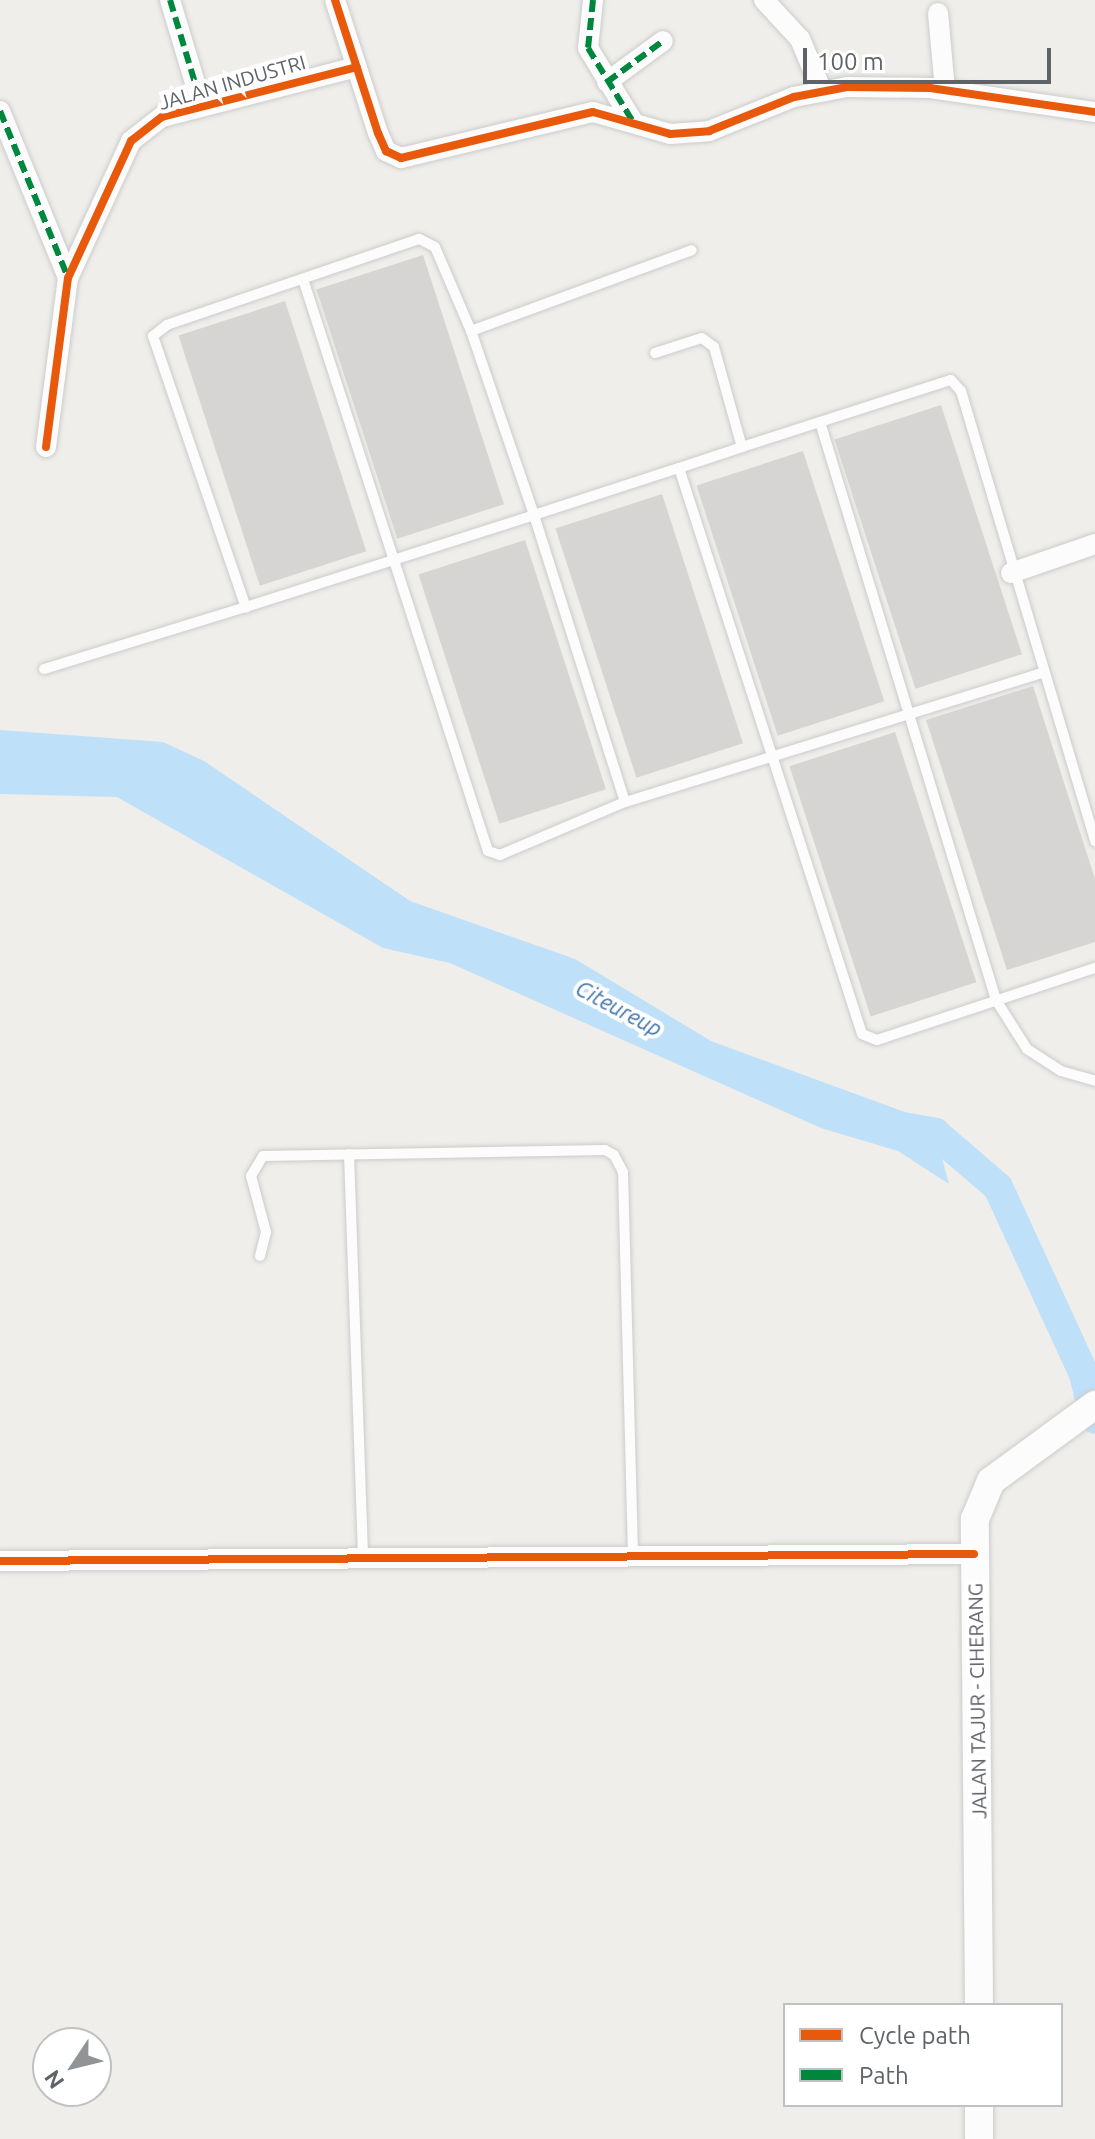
<!DOCTYPE html>
<style>
body{margin:0}
#map{position:relative;width:1095px;height:2139px;overflow:hidden;background:#efeeea;font-family:Ubuntu,sans-serif}
div>[style]{position:absolute}
.water>*{inset:0;background:#bfe0f9}
.river>*{height:30px;margin:-15px;padding:0 15px;transform-origin:15px;border-radius:15px;background:#bfe0f9}
.building>*{inset:0;background:#d6d5d3;transform-origin:0 0}
.roads{filter:drop-shadow(0 0 2px #cbcccc) drop-shadow(0 0 2px #cbcccc)}
.lane>*{height:10px;margin:-5px;padding:0 5px;transform-origin:5px;border-radius:5px;background:#fdfcfc}
.street>*{height:20px;margin:-10px;padding:0 10px;transform-origin:10px;border-radius:10px;background:#fdfcfc}
.secondary>*{height:28px;margin:-14px;padding:0 14px;transform-origin:14px;border-radius:14px;background:#fdfcfc}
.quiet>*{height:6px;margin-top:-3px;transform-origin:0;background:repeating-linear-gradient(90deg,#00873e 0 12px,transparent 0 18px)}
.cycleway>*{height:8px;margin:-4px;padding:0 4px;transform-origin:4px;border-radius:4px;background:#e8590c}
span{translate:-50% -50%;white-space:nowrap;text-align:center;line-height:1.15;-webkit-text-stroke:8px #fff;paint-order:stroke}
.street-label{font-size:20px;color:#5f6368}
.water-label{font-size:22px;color:#4174aa;font-style:italic}
.legend{position:absolute;left:783px;top:2003px;width:280px;height:104px;box-sizing:border-box;background:#fff;border:2px solid #bfc1c3;margin:0;padding:10px 14px;list-style:none;font-size:24px;color:#5f6368}
.legend li{display:flex;align-items:center;gap:16px;height:40px}
.legend b{width:40px;border:2px solid #bfc1c3}
.north{position:absolute;left:32px;top:2027px;width:80px;height:80px;box-sizing:border-box;background:#fff;border:2px solid #bfc1c3;border-radius:50%;rotate:235deg;font-size:22px;font-weight:700;line-height:32px;text-align:center;color:#5f6368}
.north::after{content:'';display:block;margin:auto;width:28px;height:36px;background:#919496;clip-path:polygon(50% 0,100% 100%,50% 72%,0 100%)}
.scale{position:absolute;left:803px;top:48px;width:248px;height:36px;box-sizing:border-box;border:4px solid #5f6368;border-top:0;padding-left:10px;font-size:24px;line-height:28px;white-space:nowrap;color:#5f6368;-webkit-text-stroke:6px #fff;paint-order:stroke}
</style>
<div id="map">
<div class="water">
<i style="clip-path:polygon(0 730px,163px 742px,204px 761px,410px 901px,575px 959px,711px 1041px,932px 1122px,949px 1184px,898px 1151px,821px 1128px,450px 963px,383px 948px,117px 797px,0 794px)"></i>
</div>
<div class="river">
<i style="left:897px;top:1126px;width:39px;rotate:10deg"></i>
<i style="left:935px;top:1133px;width:83px;rotate:40.6deg"></i>
<i style="left:998px;top:1187px;width:206px;rotate:65.3deg"></i>
<i style="left:1084px;top:1374px;width:46px;rotate:76.3deg"></i>
</div>
<div class="building">
<i style="left:423px;top:255px;width:262px;height:112px;rotate:72deg"></i>
<i style="left:285px;top:301px;width:263px;height:112px;rotate:72deg"></i>
<i style="left:941px;top:405px;width:262px;height:112px;rotate:72deg"></i>
<i style="left:803px;top:451px;width:263px;height:112px;rotate:72deg"></i>
<i style="left:662px;top:494px;width:262px;height:112px;rotate:72deg"></i>
<i style="left:525px;top:540px;width:262px;height:112px;rotate:72deg"></i>
<i style="clip-path:polygon(1033px 686px,1095px 879px,1095px 942px,1007px 970px,926px 720px)"></i>
<i style="left:895px;top:732px;width:263px;height:111px;rotate:72deg"></i>
</div>
<div class="roads">
<div class="lane">
<i style="left:303px;top:279px;width:601px;rotate:72.08deg"></i>
<i style="left:488px;top:851px;width:13px;rotate:18deg"></i>
<i style="left:500px;top:855px;width:136px;rotate:-23deg"></i>
<i style="left:471px;top:331px;width:235px;rotate:-20.1deg"></i>
<i style="left:655px;top:353px;width:49px;rotate:-17.7deg"></i>
<i style="left:702px;top:338px;width:15px;rotate:37deg"></i>
<i style="left:714px;top:347px;width:104px;rotate:74.4deg"></i>
<i style="left:820px;top:422px;width:604px;rotate:73.06deg"></i>
<i style="left:996px;top:1000px;width:58px;rotate:57.7deg"></i>
<i style="left:1027px;top:1049px;width:40px;rotate:32.9deg"></i>
<i style="left:1061px;top:1071px;width:35px;rotate:16deg"></i>
<i style="left:679px;top:468px;width:595px;rotate:72.08deg"></i>
<i style="left:862px;top:1034px;width:16px;rotate:22deg"></i>
<i style="left:877px;top:1040px;width:230px;rotate:-18.3deg"></i>
<i style="left:44px;top:669px;width:211px;rotate:-17.1deg"></i>
<i style="left:1042px;top:673px;width:436px;rotate:162.8deg"></i>
<i style="left:625px;top:802px;width:301px;rotate:-107.6deg"></i>
<i style="left:534px;top:515px;width:194px;rotate:-108.9deg"></i>
<i style="left:471px;top:331px;width:91px;rotate:-113.2deg"></i>
<i style="left:435px;top:247px;width:18px;rotate:-153deg"></i>
<i style="left:419px;top:239px;width:266px;rotate:161.2deg"></i>
<i style="left:167px;top:325px;width:18px;rotate:142deg"></i>
<i style="left:153px;top:336px;width:287px;rotate:71.1deg"></i>
<i style="left:246px;top:607px;width:302px;rotate:-17.7deg"></i>
<i style="left:534px;top:515px;width:152px;rotate:-18deg"></i>
<i style="left:679px;top:468px;width:66px;rotate:-18.4deg"></i>
<i style="left:742px;top:447px;width:219px;rotate:-17.8deg"></i>
<i style="left:951px;top:380px;width:15px;rotate:48deg"></i>
<i style="left:961px;top:391px;width:470px;rotate:73.4deg"></i>
<i style="left:349px;top:1154px;width:405px;rotate:88deg"></i>
<i style="left:260px;top:1256px;width:25px;rotate:-76deg"></i>
<i style="left:266px;top:1232px;width:58px;rotate:-105deg"></i>
<i style="left:251px;top:1176px;width:23px;rotate:-59deg"></i>
<i style="left:263px;top:1156px;width:342px;rotate:-1deg"></i>
<i style="left:605px;top:1150px;width:10px;rotate:29deg"></i>
<i style="left:614px;top:1155px;width:19px;rotate:62deg"></i>
<i style="left:623px;top:1172px;width:384px;rotate:88.5deg"></i>
</div>
<div class="street">
<i style="left:170px;top:0;width:111px;rotate:73.2deg"></i>
<i style="left:335px;top:0;width:140px;rotate:72.1deg"></i>
<i style="left:378px;top:133px;width:20px;rotate:66deg"></i>
<i style="left:386px;top:151px;width:17px;rotate:25deg"></i>
<i style="left:401px;top:158px;width:197px;rotate:-13.5deg"></i>
<i style="left:593px;top:112px;width:80px;rotate:15.9deg"></i>
<i style="left:670px;top:134px;width:39px;rotate:-4deg"></i>
<i style="left:709px;top:131px;width:92px;rotate:-21.8deg"></i>
<i style="left:794px;top:97px;width:54px;rotate:-10.7deg"></i>
<i style="left:847px;top:87px;width:83px;rotate:0.7deg"></i>
<i style="left:930px;top:88px;width:167px;rotate:8.3deg"></i>
<i style="left:593px;top:0;width:48px;rotate:95.9deg"></i>
<i style="left:588px;top:48px;width:84px;rotate:58.6deg"></i>
<i style="left:764px;top:0;width:53px;rotate:47.3deg"></i>
<i style="left:800px;top:39px;width:54px;rotate:67.2deg"></i>
<i style="left:938px;top:13px;width:77px;rotate:84.8deg"></i>
<i style="left:607px;top:82px;width:69px;rotate:-36.2deg"></i>
<i style="left:0;top:111px;width:180px;rotate:67.8deg"></i>
<i style="left:46px;top:447px;width:170px;rotate:-82.6deg"></i>
<i style="left:68px;top:278px;width:151px;rotate:-65.3deg"></i>
<i style="left:131px;top:141px;width:39px;rotate:-38deg"></i>
<i style="left:162px;top:117px;width:201px;rotate:-14.4deg"></i>
<i style="left:1011px;top:573px;width:89px;rotate:-19deg"></i>
<i style="left:0;top:1561px;width:974px;rotate:-0.41deg"></i>
</div>
<div class="secondary">
<i style="left:979px;top:2005px;width:486px;rotate:-90.5deg"></i>
<i style="left:975px;top:1519px;width:41px;rotate:-67.2deg"></i>
<i style="left:991px;top:1481px;width:129px;rotate:-36.2deg"></i>
<i style="left:979px;top:2105px;width:34px;rotate:90deg"></i>
</div>
</div>
<div class="quiet">
<i style="left:170px;top:0;width:111px;rotate:73.2deg"></i>
<i style="left:593px;top:0;width:48px;rotate:95.9deg"></i>
<i style="left:588px;top:48px;width:84px;rotate:58.6deg"></i>
<i style="left:607px;top:82px;width:69px;rotate:-36.2deg"></i>
<i style="left:0;top:111px;width:180px;rotate:67.8deg"></i>
</div>
<div class="cycleway">
<i style="left:335px;top:0;width:140px;rotate:72.1deg"></i>
<i style="left:378px;top:133px;width:20px;rotate:66deg"></i>
<i style="left:386px;top:151px;width:17px;rotate:25deg"></i>
<i style="left:401px;top:158px;width:197px;rotate:-13.5deg"></i>
<i style="left:593px;top:112px;width:80px;rotate:15.9deg"></i>
<i style="left:670px;top:134px;width:39px;rotate:-4deg"></i>
<i style="left:709px;top:131px;width:92px;rotate:-21.8deg"></i>
<i style="left:794px;top:97px;width:54px;rotate:-10.7deg"></i>
<i style="left:847px;top:87px;width:83px;rotate:0.7deg"></i>
<i style="left:930px;top:88px;width:167px;rotate:8.3deg"></i>
<i style="left:46px;top:447px;width:170px;rotate:-82.6deg"></i>
<i style="left:68px;top:278px;width:151px;rotate:-65.3deg"></i>
<i style="left:131px;top:141px;width:39px;rotate:-38deg"></i>
<i style="left:162px;top:117px;width:201px;rotate:-14.4deg"></i>
<i style="left:0;top:1561px;width:974px;rotate:-0.41deg"></i>
</div>
<div class="street-label">
<span style="left:232px;top:82px;rotate:-16deg">JALAN INDUSTRI</span>
<span style="left:977px;top:1701px;rotate:-91deg">JALAN TAJUR - CIHERANG</span>
</div>
<div class="water-label">
<span style="left:619px;top:1008px;rotate:28deg">Citeureup</span>
</div>
<ul class="legend">
<li><b style="height:10px;background:#e8590c"></b>Cycle path</li>
<li><b style="height:10px;background:#00873e"></b>Path</li>
</ul>
<div class="north">N</div>
<div class="scale">100 m</div>
</div>
